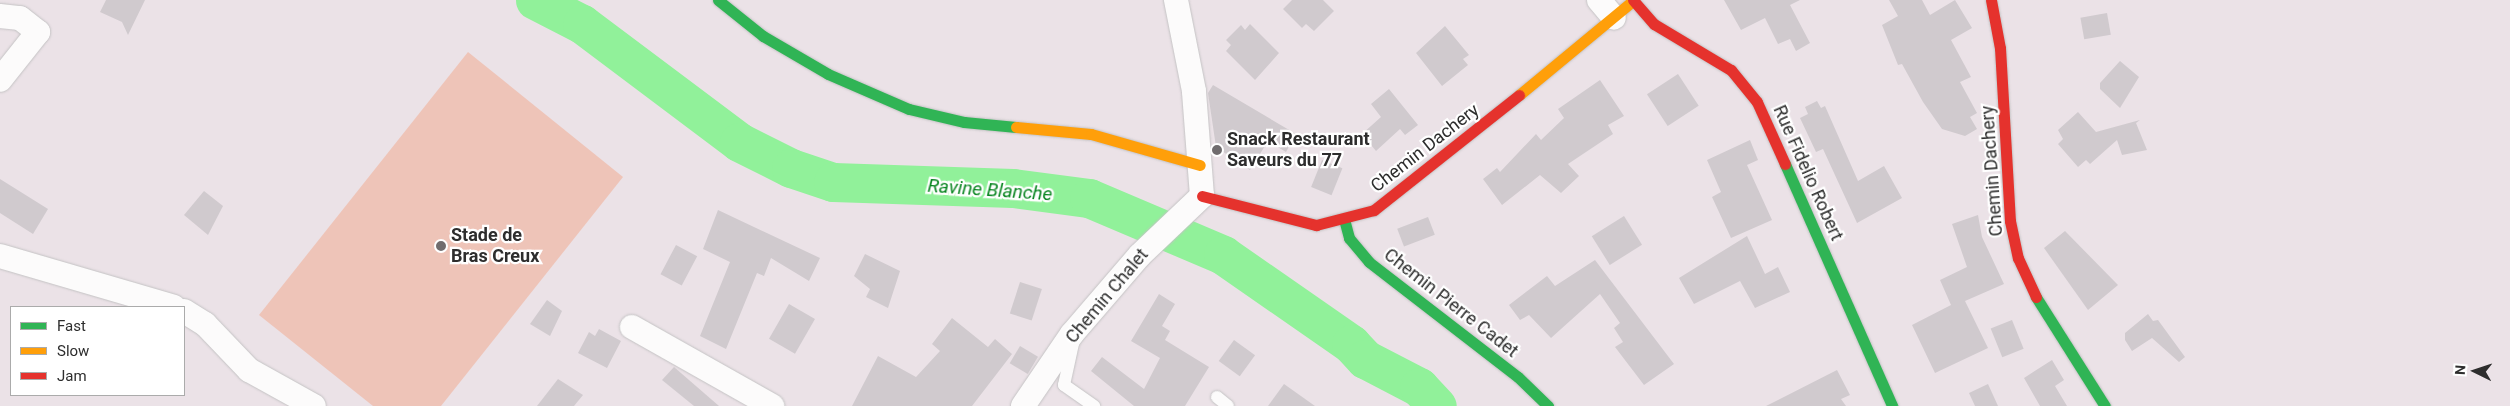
<!DOCTYPE html>
<style>
body{margin:0}
#map{position:relative;width:2510px;height:406px;overflow:hidden;background:#ebe2e7;font-family:Roboto,sans-serif}
div>[style]{position:absolute}
.pitch>*{inset:0;background:#eec4b8}
.river>*{height:39px;margin:-19.5px;padding:0 19.5px;transform-origin:19.5px;border-radius:19.5px;background:#91f19a}
.building>*{inset:0;background:#d0cace;transform-origin:0 0}
.roads{filter:drop-shadow(0 0 1px #c4c3c4) drop-shadow(0 0 1px #c4c3c4)}
.lane>*{height:12px;margin:-6px;padding:0 6px;transform-origin:6px;border-radius:6px;background:#fcfbfb}
.street>*{height:24px;margin:-12px;padding:0 12px;transform-origin:12px;border-radius:12px;background:#fcfbfb}
.fast>*{height:11px;margin:-5.5px;padding:0 5.5px;transform-origin:5.5px;border-radius:5.5px;background:#30b455}
.slow>*{height:11px;margin:-5.5px;padding:0 5.5px;transform-origin:5.5px;border-radius:5.5px;background:#ff9f0a}
.jam>*{height:11px;margin:-5.5px;padding:0 5.5px;transform-origin:5.5px;border-radius:5.5px;background:#e5322d}
.dots>*{width:14px;height:14px;translate:-50% -50%;box-sizing:border-box;border:2px solid #fff;border-radius:50%}
span{translate:-50% -50%;white-space:nowrap;text-align:center;line-height:1.15;-webkit-text-stroke:4.5px #fff;paint-order:stroke}
.poi-label{font-size:18px;color:#2d2d2d;font-weight:700}
.left{translate:0 -50%;text-align:left}
.street-label{font-size:18px;color:#2d2d2d}
.water-label{font-size:19px;color:#06841e;font-style:italic}
.legend{position:absolute;left:10px;top:306px;width:175px;height:90px;box-sizing:border-box;background:#fff;border:1px solid #ababab;margin:0;padding:6px 9px;list-style:none;font-size:15px;color:#2d2d2d}
.legend li{display:flex;align-items:center;gap:10px;height:25px}
.legend b{width:25px;border:1px solid #ababab}
.north{position:absolute;left:2450px;top:346px;width:50px;height:50px;-webkit-text-stroke:4px #fff;paint-order:stroke;rotate:274deg;font-size:14px;font-weight:700;line-height:20px;text-align:center;color:#2d2d2d}
.north::after{content:'';display:block;margin:auto;width:18px;height:22px;background:#2d2d2d;clip-path:polygon(50% 0,100% 100%,50% 72%,0 100%)}
</style>
<div id="map">
<div class="pitch">
<i style="clip-path:polygon(468px 52px,623px 177px,441px 406px,373px 406px,259px 315px)"></i>
</div>
<div class="river">
<i style="left:535px;top:0;width:53px;rotate:27.1deg"></i>
<i style="left:582px;top:24px;width:196px;rotate:36.9deg"></i>
<i style="left:739px;top:142px;width:58px;rotate:26.6deg"></i>
<i style="left:791px;top:168px;width:44px;rotate:18.4deg"></i>
<i style="left:833px;top:182px;width:180px;rotate:1.9deg"></i>
<i style="left:1013px;top:188px;width:77px;rotate:7.5deg"></i>
<i style="left:1089px;top:198px;width:146px;rotate:23deg"></i>
<i style="left:1223px;top:255px;width:156px;rotate:34.8deg"></i>
<i style="left:1351px;top:344px;width:21px;rotate:47deg"></i>
<i style="left:1365px;top:359px;width:61px;rotate:27.4deg"></i>
<i style="left:1419px;top:387px;width:26px;rotate:47deg"></i>
</div>
<div class="building">
<i style="clip-path:polygon(106px 0,145px 0,128px 35px,122px 22px,100px 12px)"></i>
<i style="clip-path:polygon(1292px 0,1323px 0,1334px 11px,1314px 31px,1306px 24px,1302px 28px,1283px 9px)"></i>
<i style="clip-path:polygon(1724px 0,1800px 0,1790px 5px,1810px 43px,1796px 51px,1790px 39px,1778px 44px,1765px 18px,1741px 30px)"></i>
<i style="clip-path:polygon(1889px 0,1922px 0,1930px 15px,1955px 0,1972px 28px,1951px 40px,1971px 77px,1960px 82px,1977px 113px,1970px 117px,1977px 129px,1965px 136px,1942px 129px,1923px 102px,1902px 64px,1898px 65px,1882px 25px,1898px 16px)"></i>
<i style="left:2107px;top:13px;width:22px;height:27px;rotate:80deg"></i>
<i style="clip-path:polygon(1250px 24px,1279px 53px,1255px 80px,1226px 51px,1231px 45px,1226px 40px,1241px 25px,1245px 30px)"></i>
<i style="clip-path:polygon(1445px 26px,1469px 55px,1463px 59px,1468px 65px,1442px 86px,1416px 53px)"></i>
<i style="clip-path:polygon(2120px 61px,2139px 77px,2120px 108px,2100px 89px,2100px 83px)"></i>
<i style="left:1678px;top:74px;width:38px;height:37px;rotate:57deg"></i>
<i style="clip-path:polygon(1600px 80px,1624px 116px,1608px 125px,1613px 134px,1568px 164px,1579px 176px,1561px 193px,1540px 175px,1502px 205px,1483px 179px,1497px 168px,1500px 172px,1536px 134px,1541px 140px,1564px 118px,1558px 109px)"></i>
<i style="clip-path:polygon(1213px 85px,1296px 134px,1286px 152px,1268px 141px,1250px 170px,1216px 147px,1208px 93px)"></i>
<i style="clip-path:polygon(1389px 89px,1418px 125px,1405px 135px,1400px 129px,1376px 151px,1362px 134px,1381px 117px,1371px 104px)"></i>
<i style="clip-path:polygon(1817px 101px,1821px 108px,1825px 106px,1858px 181px,1884px 166px,1902px 198px,1857px 223px,1823px 149px,1816px 152px,1800px 118px,1808px 114px,1805px 107px)"></i>
<i style="clip-path:polygon(2078px 112px,2096px 132px,2140px 120px,2136px 123px,2147px 150px,2122px 155px,2117px 140px,2090px 164px,2086px 160px,2078px 167px,2058px 144px,2063px 139px,2058px 130px)"></i>
<i style="clip-path:polygon(1750px 140px,1758px 160px,1747px 165px,1772px 220px,1731px 238px,1712px 197px,1721px 192px,1707px 160px)"></i>
<i style="left:1322px;top:160px;width:22px;height:29px;rotate:22deg"></i>
<i style="clip-path:polygon(0 179px,48px 209px,33px 234px,0 213px)"></i>
<i style="clip-path:polygon(204px 191px,223px 206px,208px 235px,184px 215px)"></i>
<i style="clip-path:polygon(718px 210px,820px 258px,809px 281px,771px 258px,764px 276px,757px 273px,726px 349px,700px 336px,730px 262px,703px 249px)"></i>
<i style="clip-path:polygon(1978px 215px,1982px 237px,2004px 284px,1965px 301px,1988px 348px,1935px 373px,1912px 325px,1951px 305px,1940px 280px,1967px 267px,1952px 224px)"></i>
<i style="left:1624px;top:216px;width:34px;height:38px;rotate:58deg"></i>
<i style="left:1428px;top:217px;width:19px;height:33px;rotate:69deg"></i>
<i style="clip-path:polygon(2065px 231px,2118px 285px,2088px 310px,2044px 248px)"></i>
<i style="clip-path:polygon(1747px 236px,1765px 274px,1778px 267px,1790px 292px,1755px 308px,1740px 281px,1694px 304px,1679px 278px)"></i>
<i style="left:676px;top:245px;width:24px;height:33px;rotate:28deg"></i>
<i style="clip-path:polygon(865px 254px,900px 271px,888px 308px,866px 297px,870px 289px,854px 276px)"></i>
<i style="clip-path:polygon(1595px 260px,1674px 364px,1644px 385px,1615px 347px,1623px 342px,1614px 328px,1620px 323px,1600px 294px,1551px 338px,1529px 315px,1520px 320px,1509px 305px,1547px 276px,1555px 286px)"></i>
<i style="left:1020px;top:282px;width:23px;height:33px;rotate:18deg"></i>
<i style="clip-path:polygon(1159px 294px,1175px 304px,1162px 326px,1170px 331px,1165px 340px,1209px 367px,1185px 406px,1134px 406px,1091px 371px,1102px 357px,1144px 389px,1160px 358px,1131px 341px)"></i>
<i style="clip-path:polygon(547px 300px,562px 311px,550px 336px,530px 324px)"></i>
<i style="left:789px;top:304px;width:30px;height:40px;rotate:30deg"></i>
<i style="clip-path:polygon(2148px 314px,2153px 321px,2158px 320px,2185px 357px,2179px 362px,2152px 338px,2132px 351px,2125px 340px,2125px 333px)"></i>
<i style="clip-path:polygon(952px 318px,988px 347px,995px 339px,1012px 354px,972px 406px,852px 406px,878px 356px,916px 377px,940px 351px,932px 344px)"></i>
<i style="left:2012px;top:320px;width:31px;height:23px;rotate:68deg"></i>
<i style="clip-path:polygon(599px 329px,621px 341px,607px 368px,578px 353px,589px 332px,595px 336px)"></i>
<i style="left:1234px;top:340px;width:26px;height:26px;rotate:36deg"></i>
<i style="left:1020px;top:346px;width:21px;height:20px;rotate:31deg"></i>
<i style="clip-path:polygon(2052px 360px,2064px 380px,2055px 386px,2067px 406px,2040px 406px,2024px 378px)"></i>
<i style="clip-path:polygon(674px 367px,719px 406px,694px 406px,662px 380px)"></i>
<i style="clip-path:polygon(1837px 370px,1850px 395px,1841px 399px,1846px 406px,1766px 406px)"></i>
<i style="clip-path:polygon(558px 379px,583px 395px,574px 406px,537px 406px)"></i>
<i style="clip-path:polygon(1284px 384px,1315px 406px,1268px 406px)"></i>
<i style="clip-path:polygon(1988px 384px,1998px 406px,1975px 406px,1969px 393px)"></i>
</div>
<div class="roads">
<div class="lane">
<i style="left:1074px;top:339px;width:47px;rotate:102.3deg"></i>
<i style="left:1064px;top:385px;width:37px;rotate:35deg"></i>
<i style="left:1217px;top:397px;width:14px;rotate:39deg"></i>
</div>
<div class="street">
<i style="left:1599px;top:0;width:23px;rotate:50deg"></i>
<i style="left:0;top:16px;width:20px;rotate:6deg"></i>
<i style="left:20px;top:18px;width:23px;rotate:38deg"></i>
<i style="left:38px;top:32px;width:61px;rotate:128.4deg"></i>
<i style="left:0;top:256px;width:181px;rotate:16.3deg"></i>
<i style="left:184px;top:311px;width:25px;rotate:32deg"></i>
<i style="left:205px;top:324px;width:64px;rotate:46.3deg"></i>
<i style="left:249px;top:370px;width:74px;rotate:29deg"></i>
<i style="left:632px;top:327px;width:161px;rotate:29.4deg"></i>
<i style="left:1023px;top:406px;width:87px;rotate:-55.8deg"></i>
<i style="left:1072px;top:334px;width:104px;rotate:-49.3deg"></i>
<i style="left:1140px;top:255px;width:86px;rotate:-43.6deg"></i>
<i style="left:1202px;top:196px;width:105px;rotate:-94.4deg"></i>
<i style="left:1194px;top:91px;width:93px;rotate:-101.2deg"></i>
</div>
<div class="fast">
<i style="left:718px;top:0;width:58px;rotate:38.7deg"></i>
<i style="left:763px;top:36px;width:75px;rotate:30.3deg"></i>
<i style="left:828px;top:74px;width:88px;rotate:23.4deg"></i>
<i style="left:909px;top:109px;width:57px;rotate:13.3deg"></i>
<i style="left:964px;top:122px;width:52px;rotate:5.5deg"></i>
<i style="left:1785px;top:164px;width:265px;rotate:66.1deg"></i>
<i style="left:1344px;top:219px;width:20px;rotate:75deg"></i>
<i style="left:1349px;top:238px;width:31px;rotate:50deg"></i>
<i style="left:1369px;top:262px;width:188px;rotate:37.7deg"></i>
<i style="left:1518px;top:377px;width:42px;rotate:44deg"></i>
<i style="left:2036px;top:297px;width:129px;rotate:57.7deg"></i>
</div>
<div class="slow">
<i style="left:1519px;top:95px;width:149px;rotate:-39.6deg"></i>
<i style="left:1016px;top:127px;width:75px;rotate:5.3deg"></i>
<i style="left:1091px;top:134px;width:113px;rotate:15.9deg"></i>
</div>
<div class="jam">
<i style="left:1633px;top:0;width:32px;rotate:49deg"></i>
<i style="left:1654px;top:24px;width:90px;rotate:30.9deg"></i>
<i style="left:1731px;top:70px;width:41px;rotate:50.9deg"></i>
<i style="left:1757px;top:102px;width:68px;rotate:65.7deg"></i>
<i style="left:1991px;top:0;width:49px;rotate:79.4deg"></i>
<i style="left:2000px;top:48px;width:173px;rotate:86.7deg"></i>
<i style="left:2010px;top:221px;width:38px;rotate:78deg"></i>
<i style="left:2018px;top:258px;width:43px;rotate:65.2deg"></i>
<i style="left:1202px;top:196px;width:118px;rotate:14.3deg"></i>
<i style="left:1316px;top:225px;width:60px;rotate:-14.5deg"></i>
<i style="left:1374px;top:210px;width:185px;rotate:-38.4deg"></i>
</div>
</div>
<div class="dots">
<i style="left:1217px;top:150px;background:#706c6e"></i>
<i style="left:441px;top:246px;background:#706c6e"></i>
</div>
<div class="poi-label">
<span class="left" style="left:1227px;top:150px">Snack Restaurant<br>Saveurs du 77</span>
<span class="left" style="left:451px;top:246px">Stade de<br>Bras Creux</span>
</div>
<div class="street-label">
<span style="left:1425px;top:148px;rotate:-38deg">Chemin Dachery</span>
<span style="left:1992px;top:171px;rotate:-94deg">Chemin Dachery</span>
<span style="left:1808px;top:173px;rotate:66deg">Rue Fidelio Robert</span>
<span style="left:1107px;top:296px;rotate:-50deg">Chemin Chalet</span>
<span style="left:1451px;top:303px;rotate:38deg">Chemin Pierre Cadet</span>
</div>
<div class="water-label">
<span style="left:990px;top:190px;rotate:4deg">Ravine Blanche</span>
</div>
<ul class="legend">
<li><b style="height:6px;background:#30b455"></b>Fast</li>
<li><b style="height:6px;background:#ff9f0a"></b>Slow</li>
<li><b style="height:6px;background:#e5322d"></b>Jam</li>
</ul>
<div class="north">N</div>
</div>
